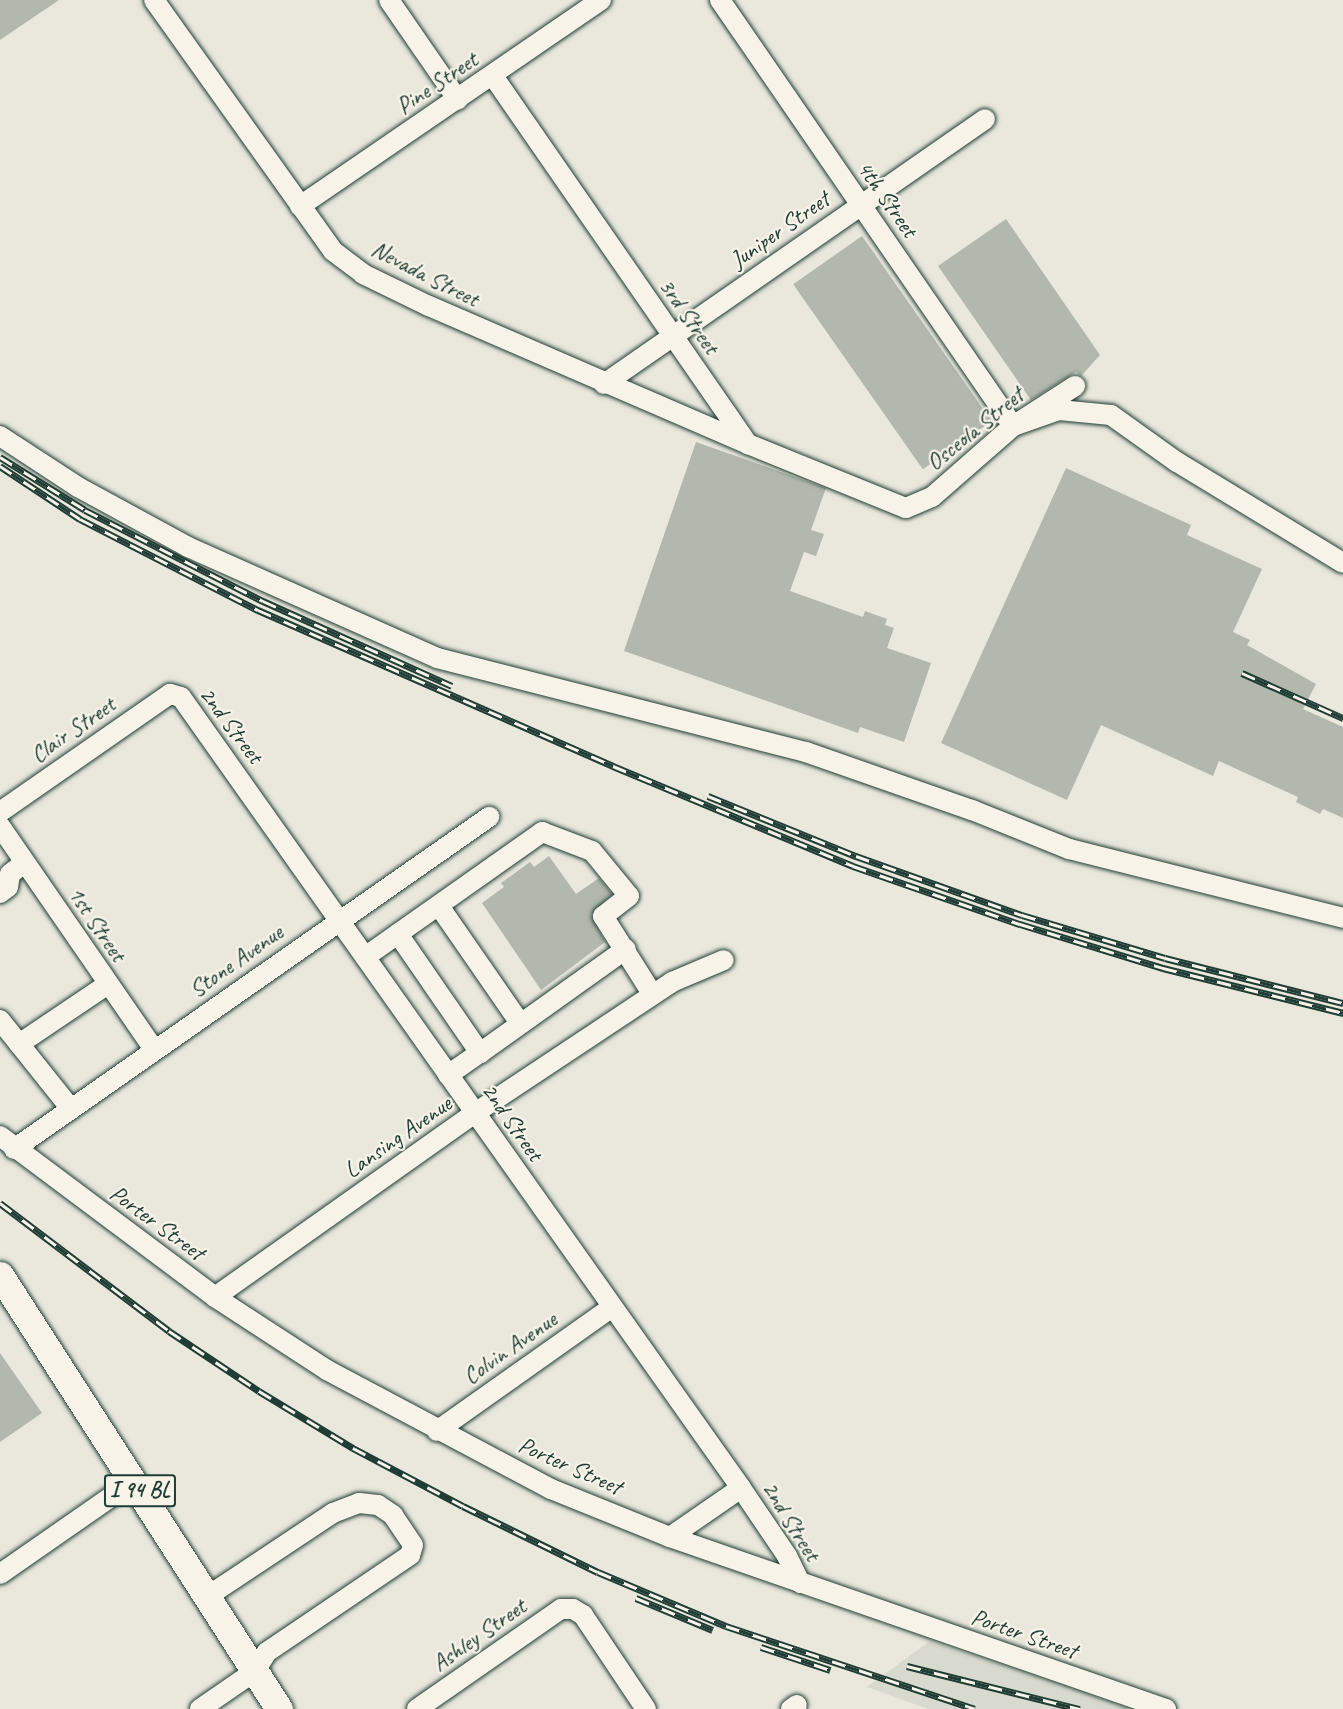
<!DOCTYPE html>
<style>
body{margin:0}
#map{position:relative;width:1343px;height:1709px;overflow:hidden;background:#eae8dd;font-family:Caveat,sans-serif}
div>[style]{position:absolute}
.built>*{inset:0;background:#d9dacf}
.building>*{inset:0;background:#b2b8ae;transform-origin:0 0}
.roads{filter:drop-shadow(0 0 2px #1f3d34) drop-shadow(0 0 2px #1f3d34)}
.minor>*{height:20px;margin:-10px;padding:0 10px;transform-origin:10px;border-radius:10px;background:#f7f3e8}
.highway>*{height:27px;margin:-13.5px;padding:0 13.5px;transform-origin:13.5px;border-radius:13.5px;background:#f7f3e8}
.rail>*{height:7px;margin-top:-3.5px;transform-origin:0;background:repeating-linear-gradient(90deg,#f7f3e8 0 14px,#1f3d34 0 28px);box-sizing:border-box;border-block:2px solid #1f3d34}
span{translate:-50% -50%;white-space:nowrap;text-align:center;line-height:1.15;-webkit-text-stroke:4.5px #f7f3e8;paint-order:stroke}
.shield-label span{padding:2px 4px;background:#f7f3e8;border:2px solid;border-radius:4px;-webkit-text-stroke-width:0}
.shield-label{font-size:22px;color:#1f3d34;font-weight:700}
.street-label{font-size:24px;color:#1f3d34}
</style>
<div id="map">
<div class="built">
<i style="clip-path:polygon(930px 1641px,1131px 1709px,928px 1709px,867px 1687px)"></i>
</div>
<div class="building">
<i style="clip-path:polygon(0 0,59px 0,0 40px)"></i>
<i style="clip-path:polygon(1006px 219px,1100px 355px,1081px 376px,1076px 372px,1031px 400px,938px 266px)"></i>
<i style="left:862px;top:236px;width:226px;height:84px;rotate:55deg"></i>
<i style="clip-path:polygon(696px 442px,826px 488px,811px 530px,824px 534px,816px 556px,804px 552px,790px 591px,863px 617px,865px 611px,887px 619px,885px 625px,894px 628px,887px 648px,931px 663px,904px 742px,860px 727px,858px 733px,624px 651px)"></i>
<i style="clip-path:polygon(1066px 468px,1191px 525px,1187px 535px,1262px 569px,1233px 632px,1250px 640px,1247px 645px,1316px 684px,1303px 709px,1343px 727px,1343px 818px,1323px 809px,1320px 814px,1296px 802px,1298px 797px,1219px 761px,1213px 776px,1101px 725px,1067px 800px,941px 743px)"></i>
<i style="clip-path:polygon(549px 856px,576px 894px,599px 878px,612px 894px,591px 915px,605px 942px,541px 990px,482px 903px,504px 887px,501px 883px,530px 862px,534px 867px)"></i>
<i style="clip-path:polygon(0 1353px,42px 1413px,0 1442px)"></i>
</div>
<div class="roads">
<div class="minor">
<i style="left:154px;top:0;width:308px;rotate:54.5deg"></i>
<i style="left:333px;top:251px;width:38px;rotate:37deg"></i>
<i style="left:363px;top:274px;width:73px;rotate:25.9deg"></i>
<i style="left:429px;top:306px;width:348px;rotate:23.4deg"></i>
<i style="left:389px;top:0;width:121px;rotate:55.4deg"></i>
<i style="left:720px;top:0;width:517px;rotate:55.48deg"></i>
<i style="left:1013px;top:426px;width:49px;rotate:-19.2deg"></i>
<i style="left:1059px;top:410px;width:52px;rotate:5.5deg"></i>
<i style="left:1111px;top:415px;width:81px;rotate:35.5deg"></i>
<i style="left:1177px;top:462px;width:194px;rotate:31.3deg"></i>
<i style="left:493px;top:76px;width:448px;rotate:55.3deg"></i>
<i style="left:748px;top:444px;width:170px;rotate:22.1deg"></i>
<i style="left:906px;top:508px;width:28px;rotate:-23deg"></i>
<i style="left:932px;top:497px;width:108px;rotate:-41.2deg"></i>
<i style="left:1013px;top:426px;width:74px;rotate:-32.8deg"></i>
<i style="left:300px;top:206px;width:365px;rotate:-34.4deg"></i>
<i style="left:604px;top:384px;width:464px;rotate:-34.8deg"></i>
<i style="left:0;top:436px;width:93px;rotate:33.2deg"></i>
<i style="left:78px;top:487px;width:125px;rotate:28.6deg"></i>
<i style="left:188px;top:547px;width:273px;rotate:24deg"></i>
<i style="left:437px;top:658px;width:381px;rotate:14.3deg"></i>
<i style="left:806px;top:752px;width:176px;rotate:19.3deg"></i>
<i style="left:972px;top:810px;width:105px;rotate:21.9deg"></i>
<i style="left:1069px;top:849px;width:283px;rotate:14.1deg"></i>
<i style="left:0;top:812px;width:207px;rotate:-34.8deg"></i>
<i style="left:170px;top:694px;width:11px;rotate:15deg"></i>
<i style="left:181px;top:697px;width:969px;rotate:54.7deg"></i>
<i style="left:741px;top:1488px;width:82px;rotate:55.9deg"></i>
<i style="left:787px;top:1556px;width:30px;rotate:64deg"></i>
<i style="left:0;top:826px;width:271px;rotate:55.4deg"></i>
<i style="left:0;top:893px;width:10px;rotate:-37deg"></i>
<i style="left:8px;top:887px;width:13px;rotate:-81deg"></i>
<i style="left:10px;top:874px;width:18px;rotate:-38deg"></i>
<i style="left:439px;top:906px;width:142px;rotate:55.3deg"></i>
<i style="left:398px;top:934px;width:145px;rotate:55.4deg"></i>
<i style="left:480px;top:1053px;width:179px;rotate:-35.5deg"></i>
<i style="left:365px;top:957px;width:217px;rotate:-35.2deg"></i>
<i style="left:542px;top:832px;width:53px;rotate:20.8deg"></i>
<i style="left:592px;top:851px;width:58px;rotate:50.6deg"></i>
<i style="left:629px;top:896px;width:33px;rotate:142deg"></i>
<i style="left:603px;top:916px;width:93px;rotate:57.7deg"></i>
<i style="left:0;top:1020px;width:114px;rotate:51.4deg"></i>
<i style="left:19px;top:1044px;width:107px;rotate:-34deg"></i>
<i style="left:448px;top:1075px;width:39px;rotate:-35deg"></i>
<i style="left:0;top:1136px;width:269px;rotate:36.8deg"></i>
<i style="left:215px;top:1297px;width:134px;rotate:33.1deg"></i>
<i style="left:327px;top:1370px;width:254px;rotate:28deg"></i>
<i style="left:551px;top:1489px;width:128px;rotate:22deg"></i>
<i style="left:670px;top:1537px;width:525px;rotate:19.13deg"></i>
<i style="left:14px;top:1149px;width:580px;rotate:-34.95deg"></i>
<i style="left:215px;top:1297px;width:319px;rotate:-35.3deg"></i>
<i style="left:475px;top:1113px;width:237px;rotate:-33.6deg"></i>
<i style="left:672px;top:982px;width:56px;rotate:-22.9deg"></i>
<i style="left:437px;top:1431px;width:214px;rotate:-35.3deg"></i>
<i style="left:670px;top:1537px;width:86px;rotate:-34.6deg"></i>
<i style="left:0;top:1574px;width:163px;rotate:-34.8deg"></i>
<i style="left:200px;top:1709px;width:67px;rotate:-34.6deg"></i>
<i style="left:255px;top:1671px;width:22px;rotate:-58deg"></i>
<i style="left:267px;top:1652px;width:173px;rotate:-34.1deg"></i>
<i style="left:410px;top:1555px;width:10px;rotate:-73deg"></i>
<i style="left:413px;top:1545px;width:36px;rotate:-124deg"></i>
<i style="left:393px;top:1515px;width:18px;rotate:-146deg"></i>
<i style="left:378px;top:1505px;width:19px;rotate:-174deg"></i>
<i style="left:359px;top:1503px;width:28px;rotate:159deg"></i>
<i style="left:333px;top:1513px;width:150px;rotate:146.4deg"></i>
<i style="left:417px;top:1709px;width:175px;rotate:-34.8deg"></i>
<i style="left:561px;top:1609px;width:12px"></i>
<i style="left:573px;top:1609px;width:12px;rotate:31deg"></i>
<i style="left:583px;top:1615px;width:113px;rotate:56.2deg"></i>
<i style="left:791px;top:1709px;width:7px;rotate:-34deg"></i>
</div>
<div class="highway">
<i style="left:0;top:1275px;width:516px;rotate:57.26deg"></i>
</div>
</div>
<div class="rail">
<i style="left:0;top:457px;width:100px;rotate:31.9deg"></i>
<i style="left:85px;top:510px;width:200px;rotate:27.1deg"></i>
<i style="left:263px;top:601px;width:207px;rotate:24.2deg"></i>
<i style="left:0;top:466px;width:96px;rotate:33.5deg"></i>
<i style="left:80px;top:519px;width:200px;rotate:27.1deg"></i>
<i style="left:258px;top:610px;width:388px;rotate:23.7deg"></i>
<i style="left:613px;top:766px;width:260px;rotate:22.6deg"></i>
<i style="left:853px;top:866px;width:177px;rotate:19.2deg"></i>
<i style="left:1020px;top:924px;width:150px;rotate:17.1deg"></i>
<i style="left:1163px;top:968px;width:186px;rotate:14deg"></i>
<i style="left:1242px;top:673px;width:111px;rotate:24deg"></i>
<i style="left:708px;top:796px;width:160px;rotate:22.1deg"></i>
<i style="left:856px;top:856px;width:176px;rotate:19.6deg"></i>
<i style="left:1022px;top:915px;width:149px;rotate:16.7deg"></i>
<i style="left:1165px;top:958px;width:184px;rotate:14.2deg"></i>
<i style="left:0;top:1203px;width:212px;rotate:37.1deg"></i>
<i style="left:169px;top:1331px;width:108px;rotate:33.7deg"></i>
<i style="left:259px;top:1391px;width:110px;rotate:31.2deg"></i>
<i style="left:353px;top:1448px;width:124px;rotate:27.8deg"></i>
<i style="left:463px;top:1506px;width:150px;rotate:26.1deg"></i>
<i style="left:598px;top:1572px;width:139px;rotate:22.9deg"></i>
<i style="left:726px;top:1626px;width:262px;rotate:18.4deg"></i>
<i style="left:636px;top:1598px;width:83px;rotate:22.6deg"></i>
<i style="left:761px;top:1647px;width:73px;rotate:18.4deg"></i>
<i style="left:907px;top:1666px;width:178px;rotate:14deg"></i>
</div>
<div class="shield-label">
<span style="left:140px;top:1491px">I 94 BL</span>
</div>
<div class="street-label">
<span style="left:437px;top:83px;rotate:-34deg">Pine Street</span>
<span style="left:887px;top:199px;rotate:55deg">4th Street</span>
<span style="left:780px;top:230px;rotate:-35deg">Juniper Street</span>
<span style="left:425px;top:274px;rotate:27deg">Nevada Street</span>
<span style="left:689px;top:316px;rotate:55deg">3rd Street</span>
<span style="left:975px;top:429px;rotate:-39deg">Osceola Street</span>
<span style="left:231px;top:725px;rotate:53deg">2nd Street</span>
<span style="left:73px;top:730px;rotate:-35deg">Clair Street</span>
<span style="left:97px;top:924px;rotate:56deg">1st Street</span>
<span style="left:236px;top:961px;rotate:-35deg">Stone Avenue</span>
<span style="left:512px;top:1122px;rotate:55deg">2nd Street</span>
<span style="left:398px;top:1137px;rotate:-35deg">Lansing Avenue</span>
<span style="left:157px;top:1223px;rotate:36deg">Porter Street</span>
<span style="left:510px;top:1348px;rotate:-35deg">Colvin Avenue</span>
<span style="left:570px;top:1466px;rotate:24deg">Porter Street</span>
<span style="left:791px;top:1521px;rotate:58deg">2nd Street</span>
<span style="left:1024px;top:1634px;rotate:19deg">Porter Street</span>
<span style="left:479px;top:1635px;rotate:-35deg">Ashley Street</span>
</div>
</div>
